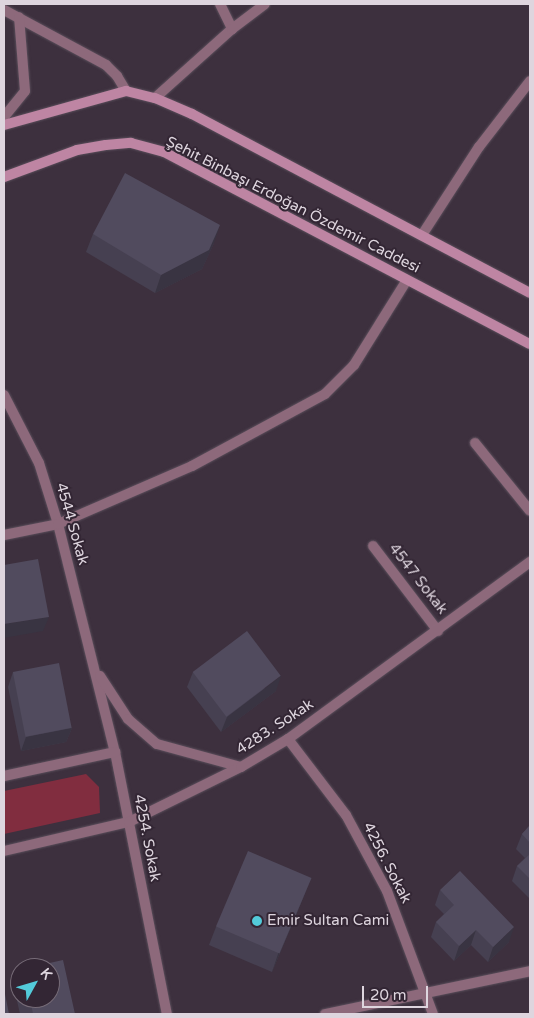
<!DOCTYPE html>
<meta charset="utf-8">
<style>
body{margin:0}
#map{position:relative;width:534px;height:1018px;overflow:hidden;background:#3d303e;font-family:"Varela Round",sans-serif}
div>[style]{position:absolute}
.green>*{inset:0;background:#812d3f}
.roads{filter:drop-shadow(0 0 1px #5a4e5b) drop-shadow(0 0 1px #5a4e5b)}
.minor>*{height:10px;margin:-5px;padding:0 5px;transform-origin:5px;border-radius:5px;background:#8d697b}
.secondary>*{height:10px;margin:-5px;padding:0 5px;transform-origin:5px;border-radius:5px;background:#be85a3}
.wall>*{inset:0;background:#464051}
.shaded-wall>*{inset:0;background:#393442}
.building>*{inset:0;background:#514b5e;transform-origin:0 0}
.dots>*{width:14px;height:14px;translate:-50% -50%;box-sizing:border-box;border:2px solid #332634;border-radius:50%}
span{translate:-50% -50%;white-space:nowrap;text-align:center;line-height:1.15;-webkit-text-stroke:4px #332634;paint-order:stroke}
.street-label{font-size:15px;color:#ded5de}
.poi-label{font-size:15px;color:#ded5de}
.left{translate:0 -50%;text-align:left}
.frame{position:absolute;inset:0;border:5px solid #ded5de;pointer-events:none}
.north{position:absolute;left:10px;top:958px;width:50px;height:50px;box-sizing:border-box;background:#332634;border:1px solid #776c78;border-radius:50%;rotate:51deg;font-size:14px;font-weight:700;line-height:20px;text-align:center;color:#ded5de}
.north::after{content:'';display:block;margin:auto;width:18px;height:22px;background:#53cbda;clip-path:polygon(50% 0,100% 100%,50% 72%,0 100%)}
.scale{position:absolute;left:362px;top:986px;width:66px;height:22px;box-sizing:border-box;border:2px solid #ded5de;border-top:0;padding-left:6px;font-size:15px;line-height:18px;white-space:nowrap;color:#ded5de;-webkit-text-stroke:4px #332634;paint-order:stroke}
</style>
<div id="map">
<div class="green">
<i style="clip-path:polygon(86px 774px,99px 787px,100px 813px,4px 834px,4px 791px)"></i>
</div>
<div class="roads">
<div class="minor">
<i style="left:220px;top:4px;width:28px;rotate:64deg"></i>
<i style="left:4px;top:10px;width:116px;rotate:28.3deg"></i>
<i style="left:106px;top:65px;width:16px;rotate:45deg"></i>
<i style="left:117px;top:76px;width:17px;rotate:59deg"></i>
<i style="left:155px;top:98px;width:103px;rotate:-41.9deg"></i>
<i style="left:232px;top:29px;width:41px;rotate:-37.1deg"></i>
<i style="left:4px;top:117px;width:33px;rotate:-51deg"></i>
<i style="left:25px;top:91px;width:74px;rotate:-94.6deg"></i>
<i style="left:422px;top:235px;width:105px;rotate:-57.1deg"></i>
<i style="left:479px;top:147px;width:83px;rotate:-52.3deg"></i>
<i style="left:4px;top:395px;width:76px;rotate:62.8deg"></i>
<i style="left:39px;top:463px;width:64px;rotate:72.7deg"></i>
<i style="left:58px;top:524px;width:235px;rotate:76deg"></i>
<i style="left:115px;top:752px;width:267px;rotate:78.8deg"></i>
<i style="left:475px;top:443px;width:87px;rotate:51deg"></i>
<i style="left:4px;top:535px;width:55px;rotate:-11.5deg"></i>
<i style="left:58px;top:524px;width:146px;rotate:-23.4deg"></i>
<i style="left:192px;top:466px;width:151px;rotate:-28.4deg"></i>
<i style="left:325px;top:394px;width:41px;rotate:-45deg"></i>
<i style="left:354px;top:365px;width:100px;rotate:-58.1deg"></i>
<i style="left:373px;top:546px;width:107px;rotate:52.6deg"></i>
<i style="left:100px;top:676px;width:51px;rotate:56.9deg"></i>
<i style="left:128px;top:719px;width:38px;rotate:41deg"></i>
<i style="left:157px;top:744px;width:87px;rotate:15.3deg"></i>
<i style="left:288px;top:739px;width:96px;rotate:52.7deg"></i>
<i style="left:346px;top:815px;width:86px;rotate:61.7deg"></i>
<i style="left:387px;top:891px;width:131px;rotate:69.5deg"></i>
<i style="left:4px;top:776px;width:114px;rotate:-12.2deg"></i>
<i style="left:4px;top:851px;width:128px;rotate:-13.1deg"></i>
<i style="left:129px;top:822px;width:125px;rotate:-26.2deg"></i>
<i style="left:241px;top:767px;width:55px;rotate:-30.8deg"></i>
<i style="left:288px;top:739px;width:300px;rotate:-36.2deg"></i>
<i style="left:325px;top:1014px;width:209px;rotate:-11.8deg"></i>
</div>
<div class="secondary">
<i style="left:4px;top:125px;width:127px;rotate:-15.6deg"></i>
<i style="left:126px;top:91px;width:30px;rotate:14deg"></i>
<i style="left:155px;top:98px;width:40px;rotate:23.4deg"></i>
<i style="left:192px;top:114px;width:382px;rotate:27.9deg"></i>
<i style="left:4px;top:177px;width:78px;rotate:-20.3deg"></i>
<i style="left:77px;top:150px;width:29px;rotate:-10deg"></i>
<i style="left:106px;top:145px;width:25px;rotate:-5deg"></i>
<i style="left:131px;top:143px;width:34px;rotate:15deg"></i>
<i style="left:164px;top:152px;width:413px;rotate:27.7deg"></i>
</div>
</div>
<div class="wall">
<i style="clip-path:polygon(93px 234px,214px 243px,202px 269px,155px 293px,86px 252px)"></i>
<i style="clip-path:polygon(13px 672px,72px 728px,66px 742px,21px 751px,8px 687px)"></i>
<i style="clip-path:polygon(193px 672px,276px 691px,221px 732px,187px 687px)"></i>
<i style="clip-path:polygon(530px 825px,530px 899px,512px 881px,517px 866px,525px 858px,516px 849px,522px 834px)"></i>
<i style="clip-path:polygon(440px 890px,509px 942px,488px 962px,471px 945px,454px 961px,431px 937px,436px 922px,444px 914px,435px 905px)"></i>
<i style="clip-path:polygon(304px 896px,272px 972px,209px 945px,216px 927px)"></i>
<i style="clip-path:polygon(20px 978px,20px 998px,50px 998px,75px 1014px,20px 1014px,15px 992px)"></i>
</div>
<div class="shaded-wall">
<i style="clip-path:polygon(220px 225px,214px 243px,202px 269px,155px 293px,161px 275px)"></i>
<i style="clip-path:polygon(49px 617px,43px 631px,4px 638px,4px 624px)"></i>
<i style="clip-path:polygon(281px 676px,276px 691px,221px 732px,227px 717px)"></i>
<i style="clip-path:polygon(72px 728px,66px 742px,21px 751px,26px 737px)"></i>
<i style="clip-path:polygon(311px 878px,304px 896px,272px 972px,278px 954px)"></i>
<i style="clip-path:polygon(514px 927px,509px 942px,488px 962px,493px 947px)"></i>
<i style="clip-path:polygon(476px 930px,471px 945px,454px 961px,459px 946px)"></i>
</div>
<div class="building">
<i style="clip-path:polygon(125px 173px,220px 225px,209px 250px,161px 275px,93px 234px)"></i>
<i style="clip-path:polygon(38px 559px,49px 617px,4px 624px,4px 565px)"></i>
<i style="left:247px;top:631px;width:56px;height:68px;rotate:53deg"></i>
<i style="left:59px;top:663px;width:66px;height:47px;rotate:79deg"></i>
<i style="clip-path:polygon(530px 825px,530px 843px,522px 834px)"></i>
<i style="left:248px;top:851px;width:69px;height:82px;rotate:23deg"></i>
<i style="clip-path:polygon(530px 854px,530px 879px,517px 866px)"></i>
<i style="clip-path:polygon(460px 871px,514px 927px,493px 947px,476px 930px,459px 946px,436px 922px,454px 905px,440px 890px)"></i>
<i style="clip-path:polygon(63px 960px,75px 1014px,33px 1014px,30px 998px,50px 998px,50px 968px,27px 968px)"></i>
<i style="clip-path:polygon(4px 989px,9px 1014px,4px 1014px)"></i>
</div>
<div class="dots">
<i style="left:257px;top:921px;background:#53cbda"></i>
</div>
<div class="street-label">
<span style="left:293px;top:205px;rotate:27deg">Şehit Binbaşı Erdoğan Özdemir Caddesi</span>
<span style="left:72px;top:524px;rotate:74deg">4544 Sokak</span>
<span style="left:418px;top:579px;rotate:52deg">4547 Sokak</span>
<span style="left:275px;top:727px;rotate:-33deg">4283. Sokak</span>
<span style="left:147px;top:838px;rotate:79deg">4254. Sokak</span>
<span style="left:387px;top:863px;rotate:63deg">4256. Sokak</span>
</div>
<div class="poi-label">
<span class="left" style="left:267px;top:921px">Emir Sultan Cami</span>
</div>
<div class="frame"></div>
<div class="north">K</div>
<div class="scale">20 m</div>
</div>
